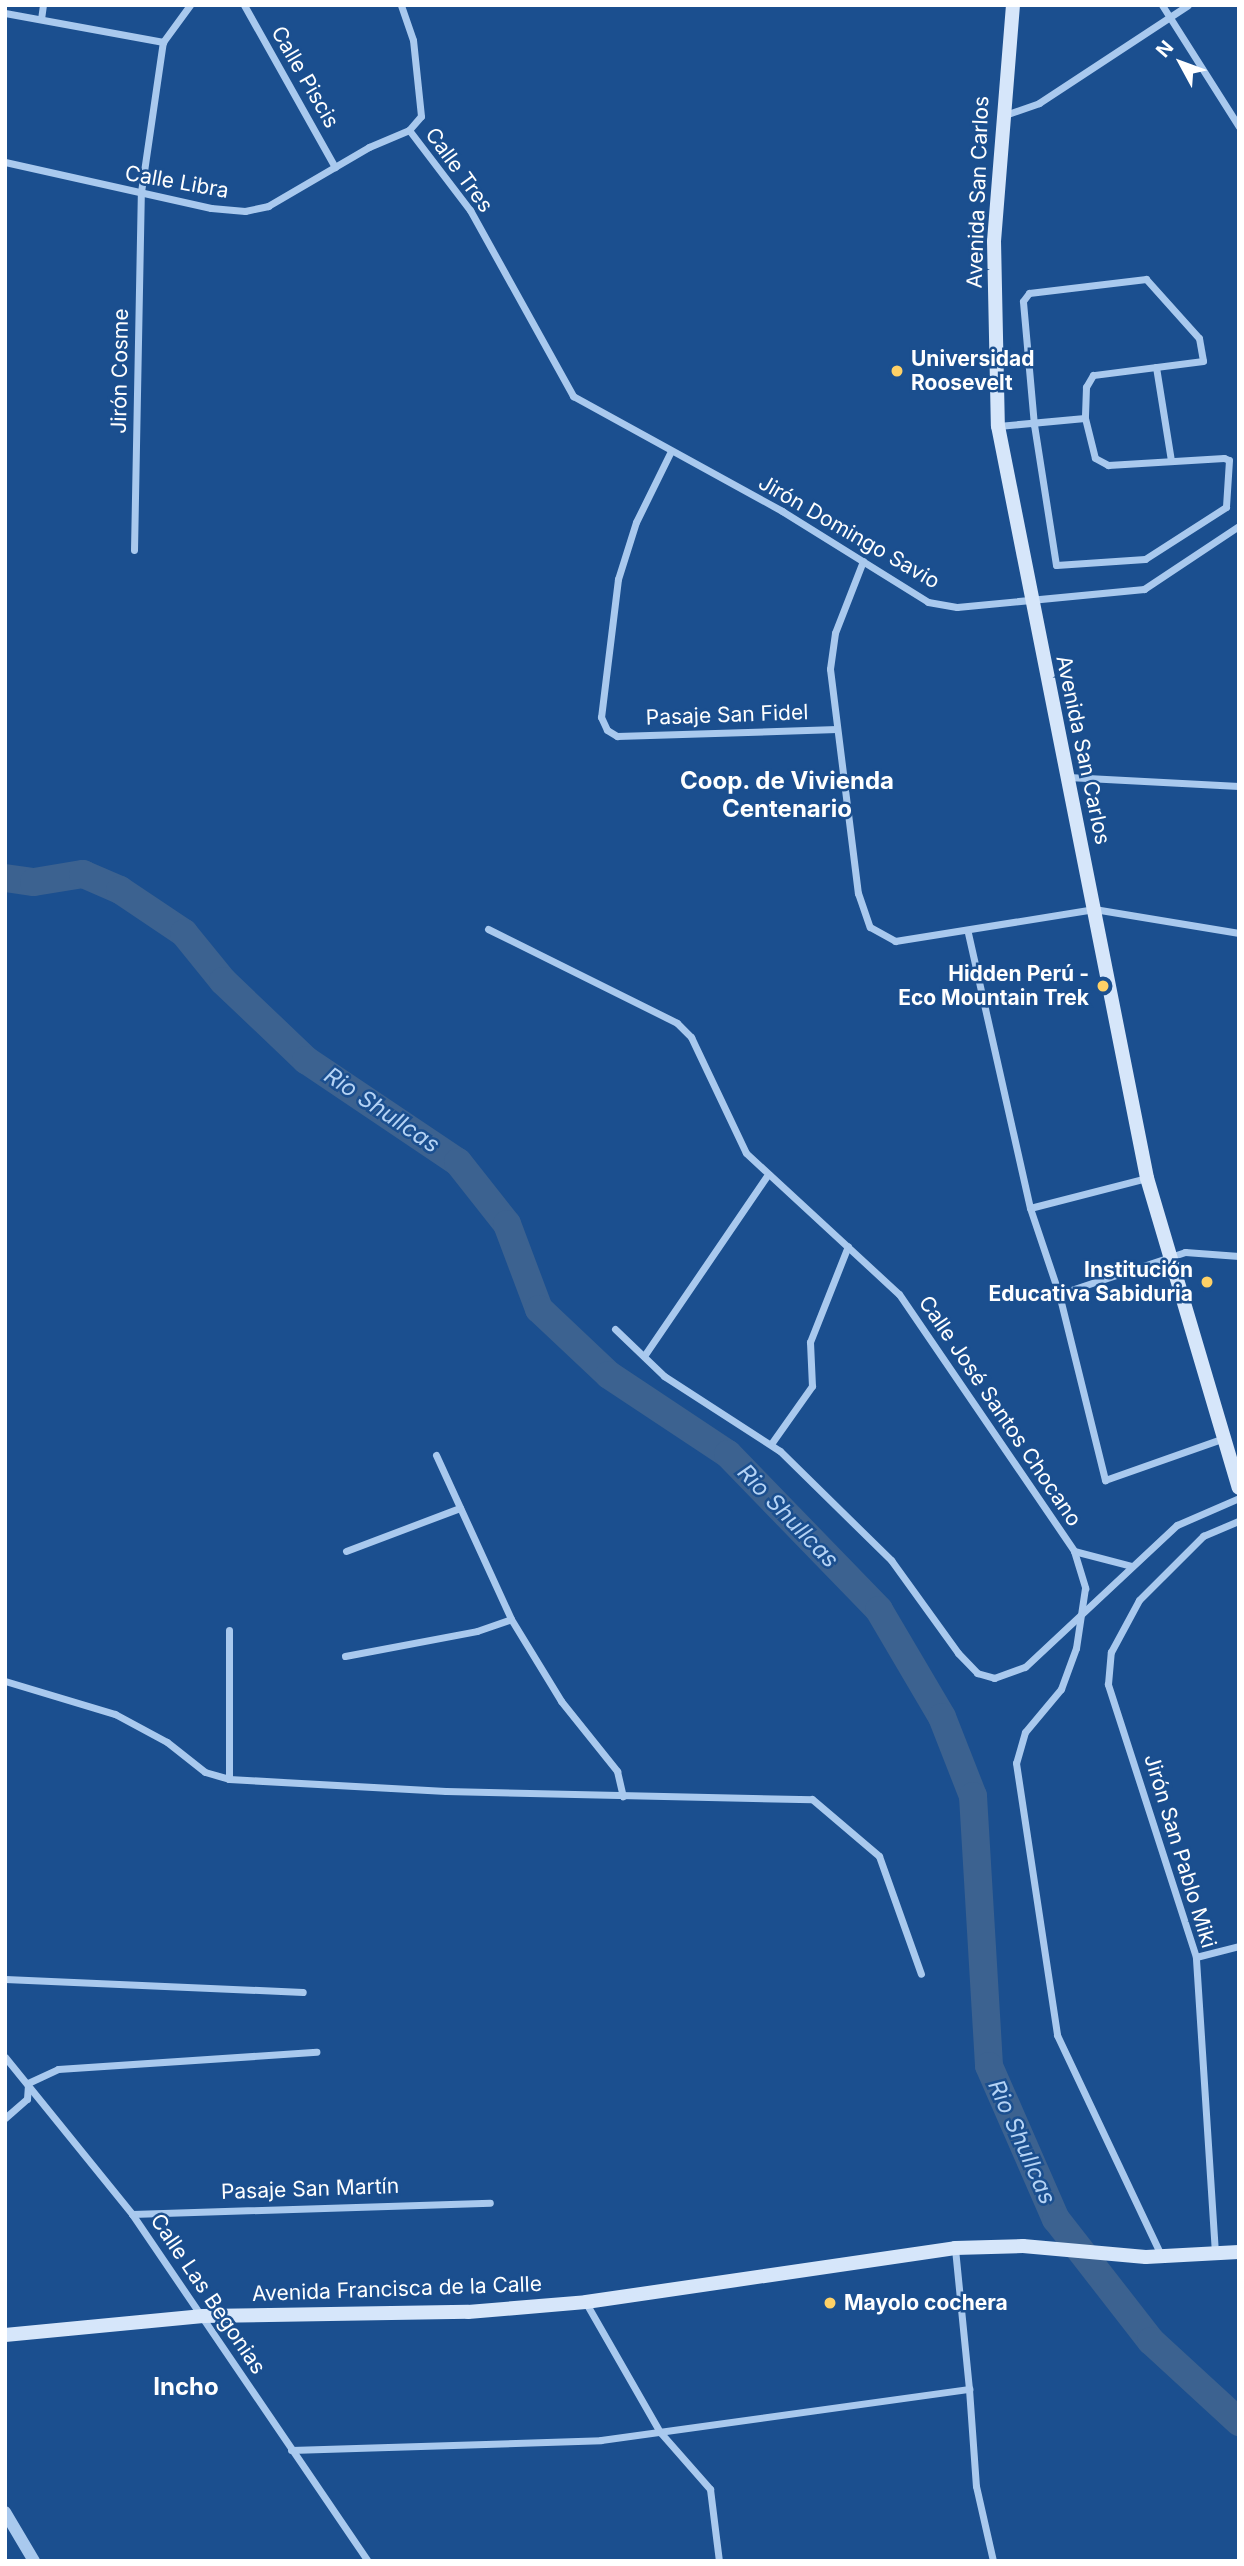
<!DOCTYPE html>
<meta charset="utf-8">
<style>
body{margin:0}
#map{position:relative;width:1244px;height:2566px;overflow:hidden;background:#1b4f8f;font-family:Inter,sans-serif}
div>[style]{position:absolute}
.river>*{height:28px;margin:-14px;padding:0 14px;transform-origin:14px;border-radius:14px;background:#3c6290}
.minor>*{height:7px;margin:-3.5px;padding:0 3.5px;transform-origin:3.5px;border-radius:3.5px;background:#a9c9ee}
.tertiary>*{height:12px;margin:-6px;padding:0 6px;transform-origin:6px;border-radius:6px;background:#a9c9ee}
.secondary>*{height:14px;margin:-7px;padding:0 7px;transform-origin:7px;border-radius:7px;background:#d6e6fa}
.dots>*{width:19px;height:19px;translate:-50% -50%;box-sizing:border-box;border:4px solid #1b4f8f;border-radius:50%}
span{translate:-50% -50%;white-space:nowrap;text-align:center;line-height:1.15;-webkit-text-stroke:5px #1b4f8f;paint-order:stroke}
.street-label{font-size:21px;color:#fff}
.poi-label{font-size:21px;color:#fff;font-weight:700}
.left{translate:0 -50%;text-align:left}
.right{translate:-100% -50%;text-align:right}
.water-label{font-size:23px;color:#b5d3f5;font-style:italic}
.quarter-label{font-size:24px;color:#fff;font-weight:700}
.frame{position:absolute;inset:0;border:7px solid #fff;pointer-events:none}
.north{position:absolute;left:1146px;top:28px;width:70px;height:70px;-webkit-text-stroke:5px #1b4f8f;paint-order:stroke;rotate:311deg;font-size:19px;font-weight:700;line-height:28px;text-align:center;color:#fff}
.north::after{content:'';display:block;margin:auto;width:24px;height:32px;background:#fff;clip-path:polygon(50% 0,100% 100%,50% 72%,0 100%)}
</style>
<div id="map">
<div class="river">
<i style="left:5px;top:878px;width:29px;rotate:8deg"></i>
<i style="left:34px;top:882px;width:50px;rotate:-9.3deg"></i>
<i style="left:83px;top:874px;width:40px;rotate:23.4deg"></i>
<i style="left:120px;top:890px;width:77px;rotate:33.9deg"></i>
<i style="left:184px;top:933px;width:62px;rotate:50.9deg"></i>
<i style="left:223px;top:981px;width:115px;rotate:43.6deg"></i>
<i style="left:306px;top:1060px;width:183px;rotate:33.9deg"></i>
<i style="left:458px;top:1162px;width:79px;rotate:51.7deg"></i>
<i style="left:507px;top:1224px;width:91px;rotate:69.4deg"></i>
<i style="left:539px;top:1309px;width:96px;rotate:43.3deg"></i>
<i style="left:609px;top:1375px;width:143px;rotate:33.6deg"></i>
<i style="left:728px;top:1454px;width:217px;rotate:45.9deg"></i>
<i style="left:879px;top:1610px;width:124px;rotate:59.5deg"></i>
<i style="left:942px;top:1717px;width:85px;rotate:68.6deg"></i>
<i style="left:973px;top:1796px;width:270px;rotate:86.6deg"></i>
<i style="left:989px;top:2066px;width:167px;rotate:66.4deg"></i>
<i style="left:1056px;top:2219px;width:155px;rotate:52.1deg"></i>
<i style="left:1151px;top:2341px;width:120px;rotate:42.6deg"></i>
</div>
<div class="minor">
<i style="left:244px;top:5px;width:186px;rotate:60.7deg"></i>
<i style="left:1162px;top:5px;width:144px;rotate:57.7deg"></i>
<i style="left:5px;top:13px;width:161px;rotate:10.4deg"></i>
<i style="left:41px;top:19px;width:14px;rotate:-82deg"></i>
<i style="left:1002px;top:116px;width:39px;rotate:-19deg"></i>
<i style="left:1039px;top:103px;width:178px;rotate:-33.3deg"></i>
<i style="left:409px;top:130px;width:101px;rotate:52.7deg"></i>
<i style="left:470px;top:210px;width:213px;rotate:61deg"></i>
<i style="left:573px;top:396px;width:239px;rotate:28.8deg"></i>
<i style="left:782px;top:511px;width:172px;rotate:31.9deg"></i>
<i style="left:928px;top:602px;width:29px;rotate:10deg"></i>
<i style="left:957px;top:607px;width:188px;rotate:-5.5deg"></i>
<i style="left:1144px;top:589px;width:114px;rotate:-33.6deg"></i>
<i style="left:5px;top:162px;width:211px;rotate:12.6deg"></i>
<i style="left:211px;top:208px;width:34px;rotate:5deg"></i>
<i style="left:245px;top:211px;width:24px;rotate:-12deg"></i>
<i style="left:268px;top:206px;width:117px;rotate:-30.3deg"></i>
<i style="left:369px;top:147px;width:43px;rotate:-23deg"></i>
<i style="left:409px;top:130px;width:18px;rotate:-49deg"></i>
<i style="left:421px;top:116px;width:76px;rotate:-96deg"></i>
<i style="left:413px;top:40px;width:37px;rotate:-109deg"></i>
<i style="left:1146px;top:279px;width:79px;rotate:48.1deg"></i>
<i style="left:1199px;top:338px;width:23px;rotate:80deg"></i>
<i style="left:1203px;top:361px;width:111px;rotate:172.7deg"></i>
<i style="left:1093px;top:375px;width:14px;rotate:120deg"></i>
<i style="left:1086px;top:387px;width:31px;rotate:92deg"></i>
<i style="left:1085px;top:418px;width:41px;rotate:76deg"></i>
<i style="left:1095px;top:458px;width:15px;rotate:28deg"></i>
<i style="left:1108px;top:465px;width:116px;rotate:-3.5deg"></i>
<i style="left:1224px;top:458px;width:5px;rotate:22deg"></i>
<i style="left:1229px;top:460px;width:47px;rotate:93.7deg"></i>
<i style="left:1226px;top:507px;width:96px;rotate:147.3deg"></i>
<i style="left:1145px;top:559px;width:89px;rotate:176.1deg"></i>
<i style="left:1056px;top:565px;width:142px;rotate:-98.9deg"></i>
<i style="left:1034px;top:425px;width:124px;rotate:-95.1deg"></i>
<i style="left:1023px;top:301px;width:10px;rotate:-53deg"></i>
<i style="left:1029px;top:293px;width:118px;rotate:-6.8deg"></i>
<i style="left:1156px;top:367px;width:95px;rotate:80.9deg"></i>
<i style="left:998px;top:426px;width:87px;rotate:-5.3deg"></i>
<i style="left:671px;top:451px;width:79px;rotate:116.2deg"></i>
<i style="left:636px;top:522px;width:60px;rotate:107.5deg"></i>
<i style="left:618px;top:579px;width:139px;rotate:97deg"></i>
<i style="left:601px;top:717px;width:14px;rotate:65deg"></i>
<i style="left:607px;top:730px;width:12px;rotate:31deg"></i>
<i style="left:617px;top:736px;width:220px;rotate:-1.8deg"></i>
<i style="left:134px;top:550px;width:358px;rotate:-88.9deg"></i>
<i style="left:141px;top:192px;width:152px;rotate:-81.7deg"></i>
<i style="left:163px;top:42px;width:46px;rotate:-53.9deg"></i>
<i style="left:863px;top:561px;width:77px;rotate:111.3deg"></i>
<i style="left:835px;top:633px;width:36px;rotate:98deg"></i>
<i style="left:830px;top:669px;width:226px;rotate:82.9deg"></i>
<i style="left:858px;top:893px;width:36px;rotate:71deg"></i>
<i style="left:870px;top:927px;width:29px;rotate:29deg"></i>
<i style="left:895px;top:941px;width:202px;rotate:-9.1deg"></i>
<i style="left:1094px;top:909px;width:147px;rotate:9.4deg"></i>
<i style="left:1068px;top:777px;width:171px;rotate:3deg"></i>
<i style="left:488px;top:929px;width:211px;rotate:26.4deg"></i>
<i style="left:677px;top:1023px;width:20px;rotate:45deg"></i>
<i style="left:691px;top:1037px;width:128px;rotate:64.6deg"></i>
<i style="left:746px;top:1153px;width:208px;rotate:42.7deg"></i>
<i style="left:899px;top:1294px;width:311px;rotate:55.7deg"></i>
<i style="left:1074px;top:1551px;width:60px;rotate:14.5deg"></i>
<i style="left:968px;top:933px;width:282px;rotate:77.3deg"></i>
<i style="left:1030px;top:1208px;width:91px;rotate:71.4deg"></i>
<i style="left:1059px;top:1294px;width:192px;rotate:76.1deg"></i>
<i style="left:1105px;top:1480px;width:126px;rotate:-19.4deg"></i>
<i style="left:1030px;top:1208px;width:121px;rotate:-14.4deg"></i>
<i style="left:1059px;top:1294px;width:133px;rotate:-18.4deg"></i>
<i style="left:1185px;top:1252px;width:54px;rotate:4.2deg"></i>
<i style="left:615px;top:1329px;width:68px;rotate:43.8deg"></i>
<i style="left:664px;top:1376px;width:138px;rotate:32.9deg"></i>
<i style="left:780px;top:1451px;width:156px;rotate:44.5deg"></i>
<i style="left:891px;top:1560px;width:115px;rotate:54.2deg"></i>
<i style="left:958px;top:1653px;width:28px;rotate:46deg"></i>
<i style="left:977px;top:1673px;width:18px;rotate:16deg"></i>
<i style="left:994px;top:1678px;width:33px;rotate:-20deg"></i>
<i style="left:1025px;top:1667px;width:208px;rotate:-43.1deg"></i>
<i style="left:1177px;top:1525px;width:68px;rotate:-23.5deg"></i>
<i style="left:644px;top:1356px;width:217px;rotate:-55.7deg"></i>
<i style="left:771px;top:1444px;width:71px;rotate:-54.7deg"></i>
<i style="left:812px;top:1386px;width:44px;rotate:-92.6deg"></i>
<i style="left:810px;top:1342px;width:103px;rotate:-68.4deg"></i>
<i style="left:436px;top:1455px;width:180px;rotate:65.4deg"></i>
<i style="left:511px;top:1619px;width:96px;rotate:58.6deg"></i>
<i style="left:561px;top:1701px;width:90px;rotate:51.3deg"></i>
<i style="left:617px;top:1771px;width:26px;rotate:77deg"></i>
<i style="left:346px;top:1551px;width:122px;rotate:-20.7deg"></i>
<i style="left:1074px;top:1551px;width:39px;rotate:73deg"></i>
<i style="left:1085px;top:1588px;width:61px;rotate:98.5deg"></i>
<i style="left:1076px;top:1648px;width:44px;rotate:110.1deg"></i>
<i style="left:1061px;top:1689px;width:56px;rotate:129.9deg"></i>
<i style="left:1025px;top:1732px;width:32px;rotate:106deg"></i>
<i style="left:1016px;top:1763px;width:275px;rotate:81.4deg"></i>
<i style="left:1057px;top:2035px;width:243px;rotate:64.7deg"></i>
<i style="left:229px;top:1630px;width:149px;rotate:90deg"></i>
<i style="left:345px;top:1656px;width:134px;rotate:-10.7deg"></i>
<i style="left:477px;top:1631px;width:36px;rotate:-19deg"></i>
<i style="left:5px;top:1681px;width:115px;rotate:16.7deg"></i>
<i style="left:115px;top:1714px;width:59px;rotate:28.3deg"></i>
<i style="left:167px;top:1742px;width:48px;rotate:38.3deg"></i>
<i style="left:205px;top:1772px;width:25px;rotate:16deg"></i>
<i style="left:229px;top:1779px;width:217px;rotate:3.2deg"></i>
<i style="left:446px;top:1791px;width:366px;rotate:1.3deg"></i>
<i style="left:812px;top:1799px;width:88px;rotate:40.4deg"></i>
<i style="left:879px;top:1856px;width:125px;rotate:70.4deg"></i>
<i style="left:1196px;top:1957px;width:44px;rotate:-14.3deg"></i>
<i style="left:5px;top:1979px;width:298px;rotate:2.5deg"></i>
<i style="left:5px;top:2057px;width:202px;rotate:51deg"></i>
<i style="left:132px;top:2214px;width:420px;rotate:55.8deg"></i>
<i style="left:5px;top:2118px;width:29px;rotate:-41deg"></i>
<i style="left:27px;top:2099px;width:16px;rotate:-86deg"></i>
<i style="left:28px;top:2083px;width:33px;rotate:-25deg"></i>
<i style="left:58px;top:2069px;width:259px;rotate:-3.8deg"></i>
<i style="left:132px;top:2214px;width:358px;rotate:-1.8deg"></i>
<i style="left:1215px;top:2253px;width:297px;rotate:-93.7deg"></i>
<i style="left:1196px;top:1957px;width:287px;rotate:-107.9deg"></i>
<i style="left:1108px;top:1684px;width:32px;rotate:-85deg"></i>
<i style="left:1111px;top:1652px;width:59px;rotate:-61.7deg"></i>
<i style="left:1139px;top:1600px;width:91px;rotate:-45deg"></i>
<i style="left:1203px;top:1536px;width:39px;rotate:-23deg"></i>
<i style="left:586px;top:2303px;width:149px;rotate:60.2deg"></i>
<i style="left:660px;top:2432px;width:76px;rotate:48.7deg"></i>
<i style="left:710px;top:2489px;width:73px;rotate:82.9deg"></i>
<i style="left:969px;top:2389px;width:97px;rotate:85.9deg"></i>
<i style="left:976px;top:2486px;width:77px;rotate:77.2deg"></i>
<i style="left:291px;top:2450px;width:310px;rotate:-1.8deg"></i>
<i style="left:601px;top:2440px;width:372px;rotate:-7.9deg"></i>
<i style="left:969px;top:2389px;width:142px;rotate:-95.7deg"></i>
</div>
<div class="tertiary">
<i style="left:5px;top:2512px;width:57px;rotate:59.4deg"></i>
</div>
<div class="secondary">
<i style="left:1013px;top:5px;width:237px;rotate:94.6deg"></i>
<i style="left:994px;top:241px;width:185px;rotate:88.8deg"></i>
<i style="left:998px;top:426px;width:767px;rotate:78.79deg"></i>
<i style="left:1147px;top:1178px;width:323px;rotate:73.5deg"></i>
<i style="left:5px;top:2335px;width:199px;rotate:-5.5deg"></i>
<i style="left:203px;top:2316px;width:265px;rotate:-0.9deg"></i>
<i style="left:468px;top:2312px;width:118px;rotate:-4.8deg"></i>
<i style="left:586px;top:2302px;width:373px;rotate:-8.3deg"></i>
<i style="left:955px;top:2248px;width:68px;rotate:-1.7deg"></i>
<i style="left:1023px;top:2246px;width:123px;rotate:5.1deg"></i>
<i style="left:1146px;top:2257px;width:93px;rotate:-3.1deg"></i>
</div>
<div class="dots">
<i style="left:897px;top:371px;background:#ffd166"></i>
<i style="left:1103px;top:986px;background:#ffd166"></i>
<i style="left:1207px;top:1282px;background:#ffd166"></i>
<i style="left:830px;top:2303px;background:#ffd166"></i>
</div>
<div class="street-label">
<span style="left:305px;top:77px;rotate:60deg">Calle Piscis</span>
<span style="left:459px;top:170px;rotate:54deg">Calle Tres</span>
<span style="left:177px;top:182px;rotate:10deg">Calle Libra</span>
<span style="left:978px;top:192px;rotate:-88deg">Avenida San Carlos</span>
<span style="left:120px;top:371px;rotate:-89deg">Jirón Cosme</span>
<span style="left:849px;top:532px;rotate:30deg">Jirón Domingo Savio</span>
<span style="left:727px;top:715px;rotate:-2deg">Pasaje San Fidel</span>
<span style="left:1083px;top:750px;rotate:78deg">Avenida San Carlos</span>
<span style="left:1000px;top:1411px;rotate:56deg">Calle José Santos Chocano</span>
<span style="left:1180px;top:1851px;rotate:73deg">Jirón San Pablo Miki</span>
<span style="left:310px;top:2189px;rotate:-2deg">Pasaje San Martín</span>
<span style="left:397px;top:2289px;rotate:-2deg">Avenida Francisca de la Calle</span>
<span style="left:208px;top:2294px;rotate:56deg">Calle Las Begonias</span>
</div>
<div class="poi-label">
<span class="left" style="left:911px;top:371px">Universidad<br>Roosevelt</span>
<span class="right" style="left:1089px;top:986px">Hidden Perú -<br>Eco Mountain Trek</span>
<span class="right" style="left:1193px;top:1282px">Institución<br>Educativa Sabiduria</span>
<span class="left" style="left:844px;top:2303px">Mayolo cochera</span>
</div>
<div class="water-label">
<span style="left:382px;top:1110px;rotate:34deg">Rio Shullcas</span>
<span style="left:788px;top:1516px;rotate:46deg">Rio Shullcas</span>
<span style="left:1022px;top:2142px;rotate:66deg">Rio Shullcas</span>
</div>
<div class="quarter-label">
<span style="left:787px;top:795px">Coop. de Vivienda<br>Centenario</span>
<span style="left:186px;top:2387px">Incho</span>
</div>
<div class="frame"></div>
<div class="north">N</div>
</div>
